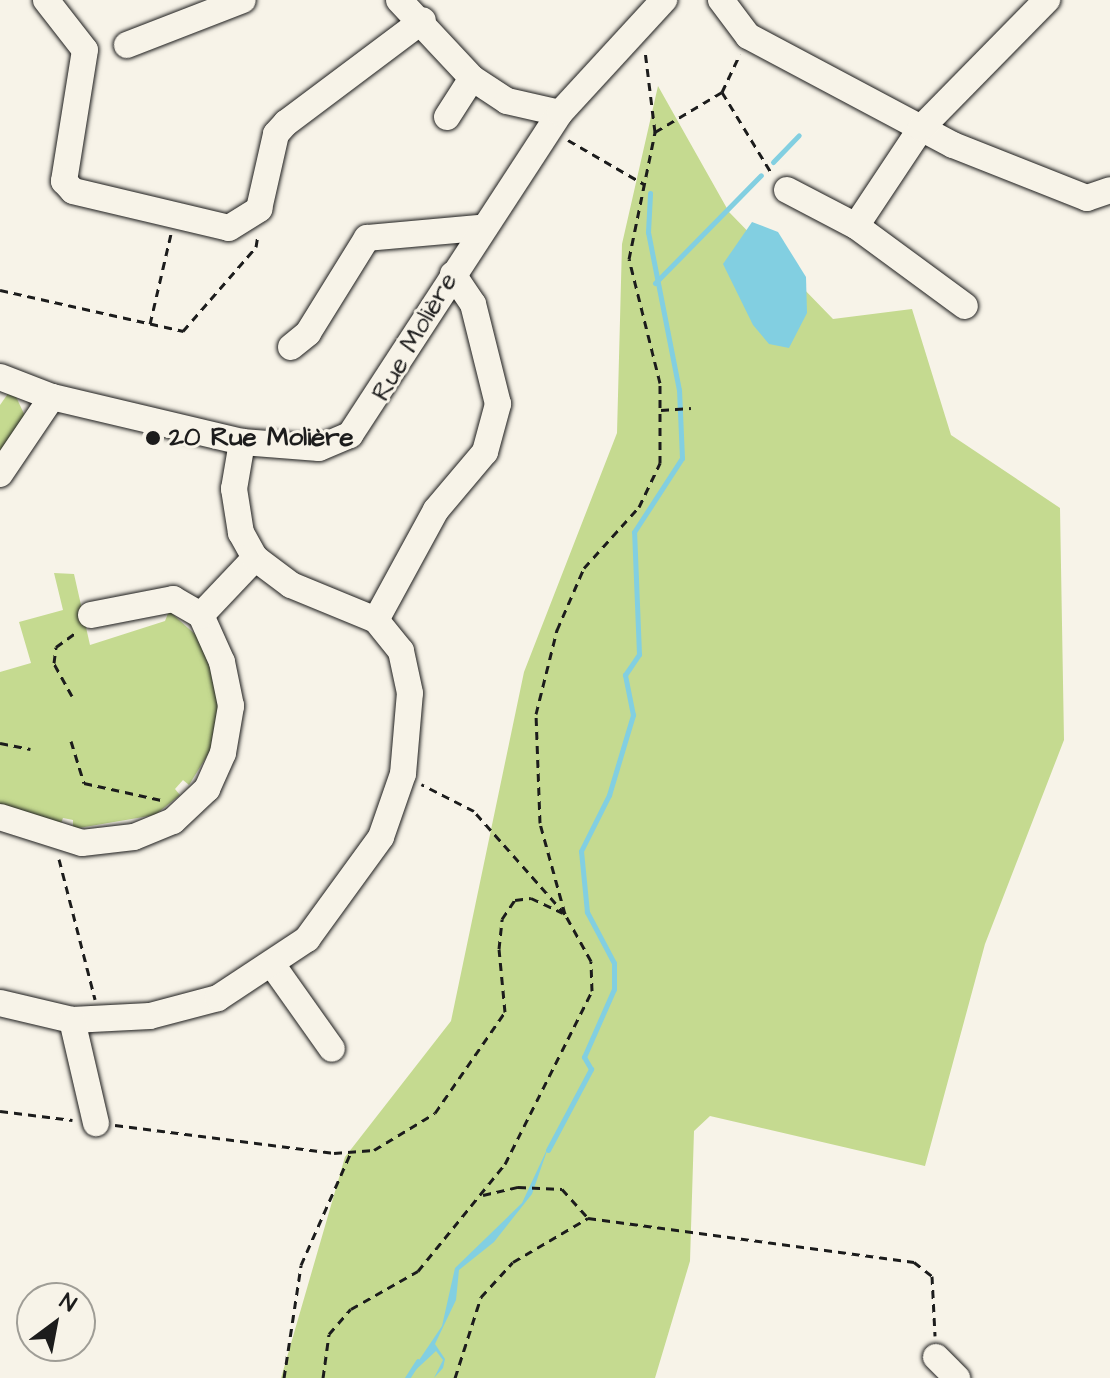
<!DOCTYPE html>
<meta charset="utf-8">
<style>
body{margin:0}
#map{position:relative;width:1110px;height:1378px;overflow:hidden;background:#f7f3e8;font-family:"Architects Daughter",sans-serif}
div>[style]{position:absolute}
.green>*{inset:0;background:#c5da90}
.water>*{inset:0;background:#82cfe1}
.stream>*{height:5px;margin:-2.5px;padding:0 2.5px;transform-origin:2.5px;border-radius:2.5px;background:#82cfe1}
.path>*{height:3px;margin-top:-1.5px;transform-origin:0;background:repeating-linear-gradient(90deg,#1c1c1c 0 8px,transparent 0 14px)}
.roads{filter:drop-shadow(0 0 2px #1c1c1c) drop-shadow(0 0 2px #1c1c1c)}
.minor>*{height:26px;margin:-13px;padding:0 13px;transform-origin:13px;border-radius:13px;background:#f7f3e8}
.dots>*{width:22px;height:22px;translate:-50% -50%;box-sizing:border-box;border:4px solid #f7f3e8;border-radius:50%}
span{translate:-50% -50%;white-space:nowrap;text-align:center;line-height:1.15;-webkit-text-stroke:6px #f7f3e8;paint-order:stroke}
.street-label{font-size:26px;color:#1c1c1c}
.poi-label{font-size:26px;color:#1c1c1c;font-weight:700}
.left{translate:0 -50%;text-align:left}
.north{position:absolute;left:16px;top:1282px;width:80px;height:80px;box-sizing:border-box;background:#f7f3e8;border:2px solid #9f9d96;border-radius:50%;rotate:32deg;font-size:22px;font-weight:700;line-height:32px;text-align:center;color:#1c1c1c}
.north::after{content:'';display:block;margin:auto;width:28px;height:36px;background:#1c1c1c;clip-path:polygon(50% 0,100% 100%,50% 72%,0 100%)}
</style>
<div id="map">
<div class="green">
<i style="clip-path:polygon(658px 86px,729px 212px,833px 319px,912px 309px,951px 435px,1060px 508px,1064px 740px,985px 944px,925px 1166px,710px 1116px,694px 1131px,690px 1261px,655px 1378px,281px 1378px,345px 1157px,451px 1021px,524px 672px,617px 433px,622px 244px)"></i>
<i style="clip-path:polygon(12px 388px,25px 416px,0 456px,0 405px)"></i>
<i style="clip-path:polygon(54px 573px,74px 574px,90px 645px,165px 621px,169px 611px,197px 636px,209px 665px,218px 705px,210px 751px,189px 785px,183px 780px,175px 789px,180px 795px,155px 815px,73px 829px,73px 820px,63px 818px,60px 826px,0 806px,0 672px,31px 663px,19px 622px,63px 610px)"></i>
</div>
<div class="water">
<i style="clip-path:polygon(752px 222px,778px 232px,806px 277px,807px 313px,789px 348px,769px 344px,753px 325px,723px 264px)"></i>
<i style="clip-path:polygon(549px 1145px,532px 1194px,494px 1242px,459px 1270px,456px 1300px,435px 1344px,445px 1359px,443px 1368px,434px 1378px,443px 1360px,436px 1351px,407px 1378px,442px 1326px,455px 1268px,522px 1203px)"></i>
</div>
<div class="stream">
<i style="left:773px;top:162px;width:37px;rotate:-46deg"></i>
<i style="left:655px;top:283px;width:151px;rotate:-45.5deg"></i>
<i style="left:548px;top:1150px;width:92px;rotate:-62deg"></i>
<i style="left:591px;top:1069px;width:14px;rotate:-120deg"></i>
<i style="left:584px;top:1057px;width:74px;rotate:-66.2deg"></i>
<i style="left:614px;top:989px;width:26px;rotate:-90deg"></i>
<i style="left:614px;top:963px;width:58px;rotate:-117.9deg"></i>
<i style="left:587px;top:912px;width:61px;rotate:-95.6deg"></i>
<i style="left:581px;top:851px;width:63px;rotate:-63.4deg"></i>
<i style="left:609px;top:795px;width:84px;rotate:-73.3deg"></i>
<i style="left:633px;top:715px;width:41px;rotate:-101.3deg"></i>
<i style="left:625px;top:675px;width:25px;rotate:-56deg"></i>
<i style="left:639px;top:654px;width:122px;rotate:-92.3deg"></i>
<i style="left:634px;top:532px;width:88px;rotate:-57deg"></i>
<i style="left:682px;top:458px;width:68px;rotate:-92.5deg"></i>
<i style="left:679px;top:390px;width:161px;rotate:-101.1deg"></i>
<i style="left:648px;top:232px;width:39px;rotate:-87deg"></i>
<i style="left:407px;top:1378px;width:20px;rotate:-57deg"></i>
</div>
<div class="path">
<i style="left:722px;top:92px;width:96px;rotate:58.6deg"></i>
<i style="left:655px;top:132px;width:78px;rotate:-30.8deg"></i>
<i style="left:722px;top:92px;width:42px;rotate:-64.7deg"></i>
<i style="left:568px;top:140px;width:88px;rotate:30.1deg"></i>
<i style="left:0;top:290px;width:188px;rotate:12.6deg"></i>
<i style="left:183px;top:331px;width:111px;rotate:-49deg"></i>
<i style="left:256px;top:247px;width:13px;rotate:-81deg"></i>
<i style="left:150px;top:324px;width:92px;rotate:-76.9deg"></i>
<i style="left:661px;top:410px;width:30px;rotate:-4deg"></i>
<i style="left:72px;top:696px;width:38px;rotate:-119deg"></i>
<i style="left:54px;top:663px;width:16px;rotate:-83deg"></i>
<i style="left:56px;top:647px;width:26px;rotate:-36deg"></i>
<i style="left:71px;top:741px;width:44px;rotate:72.8deg"></i>
<i style="left:84px;top:783px;width:79px;rotate:12.4deg"></i>
<i style="left:0;top:743px;width:31px;rotate:11deg"></i>
<i style="left:59px;top:859px;width:145px;rotate:75.6deg"></i>
<i style="left:565px;top:914px;width:94px;rotate:-105.4deg"></i>
<i style="left:540px;top:823px;width:109px;rotate:-92.1deg"></i>
<i style="left:536px;top:714px;width:87px;rotate:-76deg"></i>
<i style="left:557px;top:630px;width:68px;rotate:-66.5deg"></i>
<i style="left:584px;top:568px;width:82px;rotate:-48deg"></i>
<i style="left:639px;top:507px;width:49px;rotate:-64.5deg"></i>
<i style="left:660px;top:463px;width:80px;rotate:-90deg"></i>
<i style="left:660px;top:383px;width:128px;rotate:-104deg"></i>
<i style="left:629px;top:259px;width:130px;rotate:-78.4deg"></i>
<i style="left:655px;top:132px;width:82px;rotate:-97deg"></i>
<i style="left:0;top:1111px;width:73px;rotate:7.1deg"></i>
<i style="left:115px;top:1125px;width:221px;rotate:7.3deg"></i>
<i style="left:334px;top:1153px;width:40px;rotate:-4.3deg"></i>
<i style="left:374px;top:1150px;width:71px;rotate:-31.2deg"></i>
<i style="left:435px;top:1113px;width:123px;rotate:-55.3deg"></i>
<i style="left:505px;top:1012px;width:63px;rotate:-95.4deg"></i>
<i style="left:499px;top:949px;width:30px;rotate:-84deg"></i>
<i style="left:502px;top:919px;width:23px;rotate:-56deg"></i>
<i style="left:515px;top:900px;width:16px;rotate:-7deg"></i>
<i style="left:531px;top:898px;width:35px;rotate:25deg"></i>
<i style="left:483px;top:1195px;width:36px;rotate:-13deg"></i>
<i style="left:518px;top:1187px;width:44px;rotate:2.6deg"></i>
<i style="left:562px;top:1189px;width:39px;rotate:48deg"></i>
<i style="left:284px;top:1378px;width:114px;rotate:-81.4deg"></i>
<i style="left:301px;top:1265px;width:124px;rotate:-66.1deg"></i>
<i style="left:323px;top:1378px;width:44px;rotate:-82.2deg"></i>
<i style="left:329px;top:1334px;width:33px;rotate:-49deg"></i>
<i style="left:351px;top:1309px;width:77px;rotate:-29.6deg"></i>
<i style="left:418px;top:1271px;width:138px;rotate:-50.9deg"></i>
<i style="left:505px;top:1164px;width:194px;rotate:-63.3deg"></i>
<i style="left:592px;top:991px;width:30px;rotate:-92deg"></i>
<i style="left:591px;top:961px;width:54px;rotate:-119deg"></i>
<i style="left:565px;top:914px;width:137px;rotate:-131.5deg"></i>
<i style="left:474px;top:811px;width:59px;rotate:-153deg"></i>
<i style="left:455px;top:1378px;width:85px;rotate:-72.2deg"></i>
<i style="left:481px;top:1297px;width:47px;rotate:-47.6deg"></i>
<i style="left:513px;top:1262px;width:87px;rotate:-30.4deg"></i>
<i style="left:588px;top:1218px;width:329px;rotate:7.7deg"></i>
<i style="left:914px;top:1262px;width:23px;rotate:38deg"></i>
<i style="left:932px;top:1276px;width:60px;rotate:87.1deg"></i>
</div>
<div class="roads">
<div class="minor">
<i style="left:46px;top:0;width:63px;rotate:52deg"></i>
<i style="left:85px;top:50px;width:133px;rotate:99.1deg"></i>
<i style="left:64px;top:181px;width:13px;rotate:48deg"></i>
<i style="left:73px;top:191px;width:160px;rotate:13.3deg"></i>
<i style="left:229px;top:228px;width:36px;rotate:-32deg"></i>
<i style="left:259px;top:209px;width:77px;rotate:-77.2deg"></i>
<i style="left:276px;top:134px;width:15px;rotate:-48deg"></i>
<i style="left:286px;top:123px;width:171px;rotate:-36.9deg"></i>
<i style="left:399px;top:0;width:107px;rotate:46.9deg"></i>
<i style="left:721px;top:0;width:45px;rotate:53.1deg"></i>
<i style="left:748px;top:36px;width:232px;rotate:28deg"></i>
<i style="left:953px;top:145px;width:144px;rotate:21.6deg"></i>
<i style="left:1087px;top:198px;width:24px;rotate:-19deg"></i>
<i style="left:127px;top:45px;width:124px;rotate:-21.2deg"></i>
<i style="left:447px;top:117px;width:46px;rotate:-57.3deg"></i>
<i style="left:472px;top:78px;width:42px;rotate:33.3deg"></i>
<i style="left:507px;top:101px;width:54px;rotate:12.8deg"></i>
<i style="left:787px;top:190px;width:78px;rotate:27.6deg"></i>
<i style="left:856px;top:226px;width:135px;rotate:36.3deg"></i>
<i style="left:856px;top:226px;width:118px;rotate:-56.4deg"></i>
<i style="left:921px;top:128px;width:180px;rotate:-45.5deg"></i>
<i style="left:291px;top:347px;width:22px;rotate:-39deg"></i>
<i style="left:308px;top:333px;width:112px;rotate:-58.2deg"></i>
<i style="left:367px;top:238px;width:113px;rotate:-5.1deg"></i>
<i style="left:0;top:377px;width:56px;rotate:21deg"></i>
<i style="left:52px;top:397px;width:195px;rotate:13.3deg"></i>
<i style="left:242px;top:442px;width:77px;rotate:4.5deg"></i>
<i style="left:319px;top:448px;width:34px;rotate:-23deg"></i>
<i style="left:350px;top:435px;width:384px;rotate:-56.9deg"></i>
<i style="left:560px;top:113px;width:154px;rotate:-47.4deg"></i>
<i style="left:0;top:474px;width:93px;rotate:-56deg"></i>
<i style="left:91px;top:615px;width:84px;rotate:-11deg"></i>
<i style="left:173px;top:599px;width:32px;rotate:30deg"></i>
<i style="left:376px;top:620px;width:125px;rotate:-61.4deg"></i>
<i style="left:436px;top:510px;width:76px;rotate:-49.8deg"></i>
<i style="left:485px;top:452px;width:50px;rotate:-74.8deg"></i>
<i style="left:498px;top:404px;width:103px;rotate:-104deg"></i>
<i style="left:473px;top:304px;width:36px;rotate:-124deg"></i>
<i style="left:0;top:817px;width:86px;rotate:17.6deg"></i>
<i style="left:82px;top:843px;width:52px;rotate:-6.6deg"></i>
<i style="left:134px;top:837px;width:42px;rotate:-22.3deg"></i>
<i style="left:173px;top:821px;width:47px;rotate:-43.3deg"></i>
<i style="left:207px;top:789px;width:39px;rotate:-66deg"></i>
<i style="left:223px;top:753px;width:48px;rotate:-80.3deg"></i>
<i style="left:231px;top:706px;width:45px;rotate:-101.6deg"></i>
<i style="left:222px;top:662px;width:51px;rotate:-114.1deg"></i>
<i style="left:201px;top:615px;width:79px;rotate:-46.5deg"></i>
<i style="left:274px;top:967px;width:100px;rotate:54.7deg"></i>
<i style="left:0;top:1003px;width:74px;rotate:13.3deg"></i>
<i style="left:72px;top:1020px;width:78px;rotate:-2.9deg"></i>
<i style="left:150px;top:1016px;width:70px;rotate:-14.8deg"></i>
<i style="left:218px;top:998px;width:107px;rotate:-33.5deg"></i>
<i style="left:307px;top:939px;width:126px;rotate:-54deg"></i>
<i style="left:381px;top:837px;width:67px;rotate:-70.8deg"></i>
<i style="left:403px;top:774px;width:81px;rotate:-85.1deg"></i>
<i style="left:410px;top:693px;width:43px;rotate:-102.1deg"></i>
<i style="left:401px;top:651px;width:40px;rotate:-129deg"></i>
<i style="left:376px;top:620px;width:92px;rotate:-157.6deg"></i>
<i style="left:291px;top:585px;width:45px;rotate:-143.1deg"></i>
<i style="left:255px;top:558px;width:29px;rotate:-119deg"></i>
<i style="left:241px;top:533px;width:45px;rotate:-99deg"></i>
<i style="left:234px;top:489px;width:48px;rotate:-80.3deg"></i>
<i style="left:72px;top:1020px;width:106px;rotate:76.9deg"></i>
<i style="left:936px;top:1357px;width:30px;rotate:45deg"></i>
</div>
</div>
<div class="dots">
<i style="left:153px;top:438px;background:#1c1c1c"></i>
</div>
<div class="street-label">
<span style="left:415px;top:337px;rotate:-60deg">Rue Molière</span>
</div>
<div class="poi-label">
<span class="left" style="left:169px;top:438px">20 Rue Molière</span>
</div>
<div class="north">N</div>
</div>
